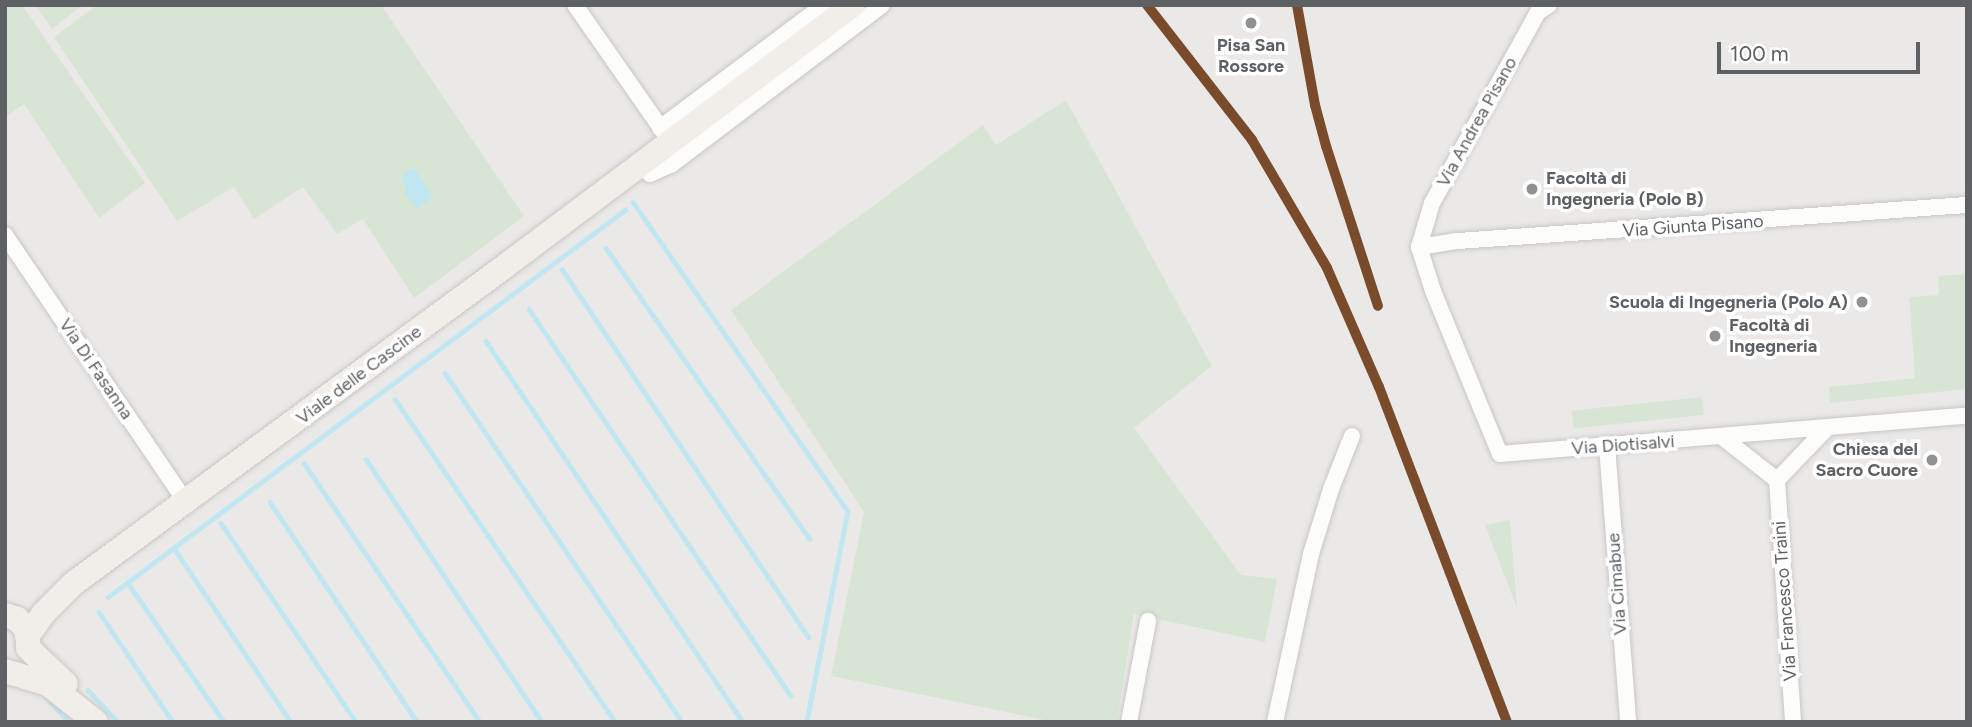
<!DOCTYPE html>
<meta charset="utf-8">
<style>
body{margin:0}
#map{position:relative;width:1972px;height:727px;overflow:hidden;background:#ebe9e7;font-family:Figtree,sans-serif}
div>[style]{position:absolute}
.green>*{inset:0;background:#d9e5d4;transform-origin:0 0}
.water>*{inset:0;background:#c0e6f1}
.stream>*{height:4.5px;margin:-2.25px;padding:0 2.25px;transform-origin:2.25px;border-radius:2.25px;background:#c0e6f1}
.roads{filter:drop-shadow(0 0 2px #c8c7c7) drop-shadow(0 0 2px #c8c7c7)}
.street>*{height:16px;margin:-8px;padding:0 8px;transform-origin:8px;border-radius:8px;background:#fcfcfb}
.primary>*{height:24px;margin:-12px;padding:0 12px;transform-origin:12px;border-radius:12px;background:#f1eee9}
.rail-1>*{height:10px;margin:-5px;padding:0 5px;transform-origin:5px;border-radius:5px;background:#7a4b2a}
.dots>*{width:19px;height:19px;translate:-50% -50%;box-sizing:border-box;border:4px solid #fff;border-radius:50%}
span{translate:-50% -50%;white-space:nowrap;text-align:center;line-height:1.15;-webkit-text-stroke:7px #fff;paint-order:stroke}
.poi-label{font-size:18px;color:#5d6164;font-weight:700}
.left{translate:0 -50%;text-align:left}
.right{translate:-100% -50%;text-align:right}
.street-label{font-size:18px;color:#5d6164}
.frame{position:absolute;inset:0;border:7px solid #5d6164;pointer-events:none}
.scale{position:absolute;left:1717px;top:42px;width:203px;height:32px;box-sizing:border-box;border:4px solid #5d6164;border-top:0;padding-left:9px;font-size:21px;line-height:24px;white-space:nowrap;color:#5d6164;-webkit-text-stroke:5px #fff;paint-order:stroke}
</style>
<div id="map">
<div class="green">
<i style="clip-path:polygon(5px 5px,22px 5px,145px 183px,99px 218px,24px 104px,5px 117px)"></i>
<i style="clip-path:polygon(35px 5px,83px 5px,52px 29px)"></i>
<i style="clip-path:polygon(97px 5px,381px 5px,524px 216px,414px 298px,363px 219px,337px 234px,303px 187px,254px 219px,234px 187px,177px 221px,54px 37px)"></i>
<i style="clip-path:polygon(1066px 100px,1212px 366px,1134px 428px,1241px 575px,1277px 579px,1265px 642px,1134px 614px,1117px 722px,1054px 722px,831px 676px,864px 512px,731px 310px,983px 125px,996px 145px)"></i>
<i style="clip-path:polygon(1967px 274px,1967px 389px,1830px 403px,1829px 387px,1915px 378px,1909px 297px,1939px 295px,1938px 276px)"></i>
<i style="left:1702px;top:397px;width:18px;height:131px;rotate:84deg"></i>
<i style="clip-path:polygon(1510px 520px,1517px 608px,1485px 525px)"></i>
</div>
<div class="water">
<i style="clip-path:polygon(411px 169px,416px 170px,433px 197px,417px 209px,404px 192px,406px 187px,402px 179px,403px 174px)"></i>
</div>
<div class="stream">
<i style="left:633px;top:202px;width:376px;rotate:55.2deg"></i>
<i style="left:848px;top:511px;width:215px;rotate:101deg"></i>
<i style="left:606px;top:248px;width:355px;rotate:55deg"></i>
<i style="left:562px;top:269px;width:443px;rotate:56.2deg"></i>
<i style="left:529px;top:309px;width:467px;rotate:55.9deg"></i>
<i style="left:486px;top:341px;width:460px;rotate:56deg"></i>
<i style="left:445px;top:373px;width:422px;rotate:55.8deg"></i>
<i style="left:395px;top:399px;width:391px;rotate:55.7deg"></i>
<i style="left:366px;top:459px;width:316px;rotate:56.2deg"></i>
<i style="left:304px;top:463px;width:313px;rotate:55.8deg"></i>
<i style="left:270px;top:502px;width:265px;rotate:56.2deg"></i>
<i style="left:221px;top:523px;width:240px;rotate:55.8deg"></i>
<i style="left:176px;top:551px;width:206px;rotate:56.1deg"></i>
<i style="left:130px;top:586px;width:165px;rotate:55.3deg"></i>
<i style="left:108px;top:597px;width:646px;rotate:-36.82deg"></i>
<i style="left:99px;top:612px;width:133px;rotate:56.1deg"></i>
<i style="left:88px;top:690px;width:44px;rotate:46.8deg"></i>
<i style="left:47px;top:698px;width:33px;rotate:47deg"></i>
</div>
<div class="roads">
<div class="street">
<i style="left:575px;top:5px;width:157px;rotate:55.1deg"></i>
<i style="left:1549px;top:5px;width:13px;rotate:148deg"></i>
<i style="left:1538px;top:12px;width:218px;rotate:119deg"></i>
<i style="left:1432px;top:203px;width:46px;rotate:106.5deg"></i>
<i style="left:1419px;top:247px;width:46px;rotate:72.3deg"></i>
<i style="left:1433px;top:291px;width:176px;rotate:67.7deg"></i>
<i style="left:1500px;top:454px;width:469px;rotate:-4.7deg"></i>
<i style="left:660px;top:128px;width:205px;rotate:-36.9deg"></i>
<i style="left:641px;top:164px;width:13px;rotate:48deg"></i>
<i style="left:650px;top:174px;width:24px;rotate:-24deg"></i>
<i style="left:672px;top:164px;width:263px;rotate:-37.1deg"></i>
<i style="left:5px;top:235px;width:323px;rotate:55.9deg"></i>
<i style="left:1419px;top:247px;width:39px;rotate:-9deg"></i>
<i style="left:1458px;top:241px;width:510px;rotate:-4.05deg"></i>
<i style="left:1722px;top:437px;width:70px;rotate:38deg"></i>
<i style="left:1607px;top:446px;width:277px;rotate:85.6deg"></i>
<i style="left:1777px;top:480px;width:243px;rotate:86.2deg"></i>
<i style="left:1777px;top:480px;width:71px;rotate:-46.1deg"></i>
<i style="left:1129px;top:722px;width:103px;rotate:-79.3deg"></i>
<i style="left:1275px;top:722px;width:172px;rotate:-77.9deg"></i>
<i style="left:1311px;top:554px;width:68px;rotate:-72.9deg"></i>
<i style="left:1331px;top:489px;width:57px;rotate:-68.4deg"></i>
</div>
<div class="primary">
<i style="left:5px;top:615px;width:13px;rotate:18deg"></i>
<i style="left:17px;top:619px;width:13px;rotate:48deg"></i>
<i style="left:26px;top:629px;width:18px;rotate:81deg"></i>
<i style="left:28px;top:635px;width:27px;rotate:-54deg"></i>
<i style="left:44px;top:613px;width:42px;rotate:-45deg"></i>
<i style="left:74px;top:583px;width:534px;rotate:-36.31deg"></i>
<i style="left:504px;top:267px;width:436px;rotate:-36.9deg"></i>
<i style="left:28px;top:648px;width:52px;rotate:43.5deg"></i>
<i style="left:5px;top:671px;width:45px;rotate:16.8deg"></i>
<i style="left:48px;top:684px;width:61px;rotate:38.4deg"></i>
</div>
</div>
<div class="rail-1">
<i style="left:1147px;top:5px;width:171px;rotate:52.1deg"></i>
<i style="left:1252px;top:140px;width:148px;rotate:59.6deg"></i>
<i style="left:1327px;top:268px;width:130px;rotate:66.4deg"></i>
<i style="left:1379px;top:387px;width:359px;rotate:69.1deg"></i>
<i style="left:1297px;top:5px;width:102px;rotate:79.8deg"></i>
<i style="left:1315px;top:105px;width:42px;rotate:75deg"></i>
<i style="left:1326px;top:146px;width:168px;rotate:72deg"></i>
</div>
<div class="dots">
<i style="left:1251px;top:23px;background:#8f9192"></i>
<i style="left:1532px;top:189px;background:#8f9192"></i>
<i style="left:1862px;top:302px;background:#8f9192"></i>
<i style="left:1715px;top:336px;background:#8f9192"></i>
<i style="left:1932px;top:460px;background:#8f9192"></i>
</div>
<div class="poi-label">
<span style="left:1251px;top:56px">Pisa San<br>Rossore</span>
<span class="left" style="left:1546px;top:189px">Facoltà di<br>Ingegneria (Polo B)</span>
<span class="right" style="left:1848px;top:302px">Scuola di Ingegneria (Polo A)</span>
<span class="left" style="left:1729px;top:336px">Facoltà di<br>Ingegneria</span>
<span class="right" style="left:1918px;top:460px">Chiesa del<br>Sacro Cuore</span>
</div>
<div class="street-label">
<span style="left:1477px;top:122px;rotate:-61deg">Via Andrea Pisano</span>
<span style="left:1693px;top:226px;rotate:-4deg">Via Giunta Pisano</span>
<span style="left:96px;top:369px;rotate:56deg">Via Di Fasanna</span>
<span style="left:359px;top:375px;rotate:-37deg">Viale delle Cascine</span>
<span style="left:1623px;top:445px;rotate:-4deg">Via Diotisalvi</span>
<span style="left:1617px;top:584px;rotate:-94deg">Via Cimabue</span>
<span style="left:1785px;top:601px;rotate:-94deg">Via Francesco Traini</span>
</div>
<div class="frame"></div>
<div class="scale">100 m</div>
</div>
